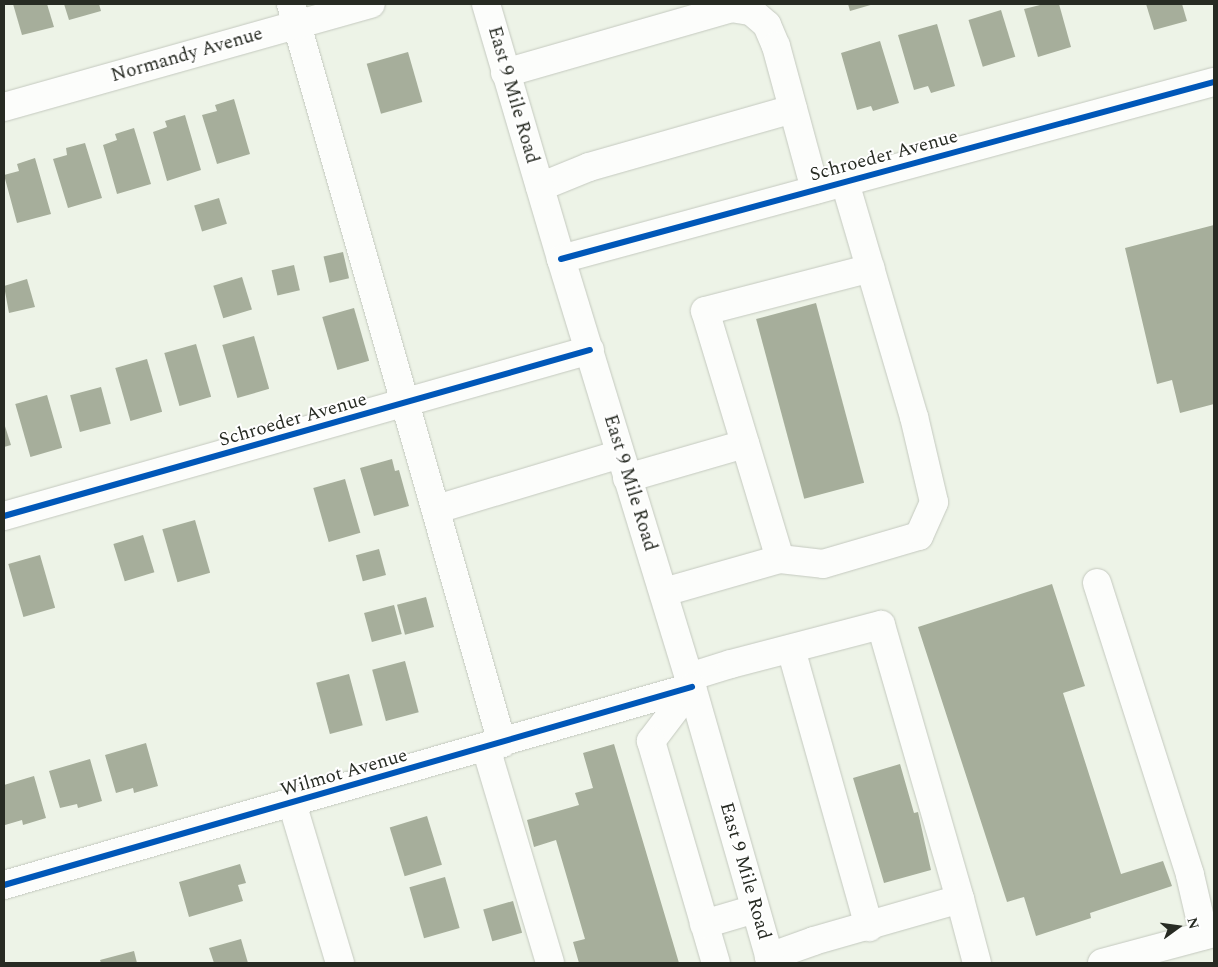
<!DOCTYPE html>
<style>
body{margin:0}
#map{position:relative;width:1218px;height:967px;overflow:hidden;background:#edf3e7;font-family:Spectral,serif}
div>[style]{position:absolute}
.building>*{inset:0;background:#a6ae9b;transform-origin:0 0}
.roads{filter:drop-shadow(0 0 1px #c4c9bf) drop-shadow(0 0 1px #c4c9bf)}
.minor>*{height:28px;margin:-14px;padding:0 14px;transform-origin:14px;border-radius:14px;background:#fcfdfb}
.major>*{height:28px;margin:-14px;padding:0 14px;transform-origin:14px;border-radius:14px;background:#fcfdfb}
.cycleway>*{height:6px;margin:-3px;padding:0 3px;transform-origin:3px;border-radius:3px;background:#0057b8}
span{translate:-50% -50%;white-space:nowrap;text-align:center;line-height:1.15;-webkit-text-stroke:4px #fff;paint-order:stroke}
.street-label{font-size:19px;color:#272b23}
.frame{position:absolute;inset:0;border:5px solid #272b23;pointer-events:none}
.north{position:absolute;left:1153px;top:902px;width:50px;height:50px;-webkit-text-stroke:4px #fff;paint-order:stroke;rotate:76deg;font-size:14px;font-weight:700;line-height:20px;text-align:center;color:#272b23}
.north::after{content:'';display:block;margin:auto;width:18px;height:22px;background:#272b23;clip-path:polygon(50% 0,100% 100%,50% 72%,0 100%)}
</style>
<div id="map">
<div class="building">
<i style="clip-path:polygon(13px 4px,47px 4px,54px 27px,22px 35px)"></i>
<i style="clip-path:polygon(64px 4px,99px 4px,101px 11px,69px 20px)"></i>
<i style="clip-path:polygon(848px 4px,874px 4px,850px 11px)"></i>
<i style="clip-path:polygon(1044px 4px,1059px 4px,1071px 47px,1038px 57px,1024px 9px)"></i>
<i style="clip-path:polygon(1146px 4px,1182px 4px,1187px 21px,1154px 30px)"></i>
<i style="left:1001px;top:10px;width:49px;height:34px;rotate:73deg"></i>
<i style="clip-path:polygon(937px 24px,955px 86px,931px 93px,928px 86px,914px 90px,898px 35px)"></i>
<i style="clip-path:polygon(880px 41px,899px 103px,873px 111px,871px 106px,857px 110px,841px 53px)"></i>
<i style="left:408px;top:52px;width:52px;height:43px;rotate:74deg"></i>
<i style="clip-path:polygon(234px 99px,250px 154px,217px 164px,202px 115px,217px 111px,215px 105px)"></i>
<i style="clip-path:polygon(185px 115px,201px 170px,167px 181px,153px 132px,167px 127px,165px 121px)"></i>
<i style="clip-path:polygon(134px 128px,151px 184px,117px 194px,103px 145px,117px 140px,115px 134px)"></i>
<i style="clip-path:polygon(85px 143px,102px 198px,68px 208px,53px 159px,67px 155px,66px 148px)"></i>
<i style="clip-path:polygon(35px 158px,51px 214px,17px 223px,4px 175px,19px 171px,17px 164px)"></i>
<i style="left:219px;top:198px;width:27px;height:26px;rotate:73deg"></i>
<i style="clip-path:polygon(1214px 225px,1214px 404px,1180px 413px,1172px 380px,1157px 384px,1125px 248px)"></i>
<i style="left:343px;top:252px;width:27px;height:20px;rotate:77deg"></i>
<i style="left:294px;top:265px;width:26px;height:23px;rotate:77deg"></i>
<i style="left:242px;top:277px;width:34px;height:30px;rotate:73deg"></i>
<i style="clip-path:polygon(27px 279px,35px 307px,9px 313px,4px 286px)"></i>
<i style="left:816px;top:303px;width:186px;height:62px;rotate:75deg"></i>
<i style="left:354px;top:308px;width:55px;height:33px;rotate:74deg"></i>
<i style="left:254px;top:336px;width:55px;height:33px;rotate:74deg"></i>
<i style="left:196px;top:344px;width:55px;height:33px;rotate:74deg"></i>
<i style="left:147px;top:359px;width:55px;height:33px;rotate:74deg"></i>
<i style="left:101px;top:387px;width:38px;height:32px;rotate:75deg"></i>
<i style="left:47px;top:395px;width:55px;height:33px;rotate:74deg"></i>
<i style="clip-path:polygon(4px 423px,11px 445px,4px 447px)"></i>
<i style="clip-path:polygon(392px 459px,395px 471px,399px 470px,409px 506px,374px 516px,360px 468px)"></i>
<i style="left:345px;top:479px;width:56px;height:33px;rotate:74deg"></i>
<i style="left:195px;top:520px;width:55px;height:34px;rotate:74deg"></i>
<i style="left:143px;top:535px;width:39px;height:31px;rotate:73deg"></i>
<i style="left:379px;top:549px;width:27px;height:24px;rotate:75deg"></i>
<i style="left:40px;top:555px;width:55px;height:33px;rotate:74deg"></i>
<i style="clip-path:polygon(1052px 584px,1085px 686px,1063px 693px,1121px 874px,1163px 861px,1172px 886px,1090px 913px,1091px 918px,1036px 936px,1024px 897px,1007px 902px,918px 627px)"></i>
<i style="left:426px;top:597px;width:31px;height:30px;rotate:75deg"></i>
<i style="left:394px;top:605px;width:30px;height:31px;rotate:75deg"></i>
<i style="left:405px;top:661px;width:53px;height:34px;rotate:75deg"></i>
<i style="left:349px;top:674px;width:53px;height:34px;rotate:75deg"></i>
<i style="clip-path:polygon(146px 743px,158px 786px,134px 793px,133px 788px,116px 793px,105px 755px)"></i>
<i style="clip-path:polygon(614px 744px,679px 963px,579px 963px,573px 942px,585px 939px,556px 840px,534px 847px,527px 820px,579px 805px,575px 793px,593px 788px,583px 753px)"></i>
<i style="clip-path:polygon(90px 759px,102px 801px,78px 808px,77px 804px,60px 808px,49px 771px)"></i>
<i style="clip-path:polygon(900px 764px,914px 813px,918px 812px,931px 870px,884px 883px,853px 778px)"></i>
<i style="clip-path:polygon(34px 776px,46px 818px,23px 825px,22px 820px,5px 825px,4px 785px)"></i>
<i style="left:427px;top:816px;width:51px;height:39px;rotate:73deg"></i>
<i style="clip-path:polygon(240px 864px,246px 883px,238px 885px,243px 901px,189px 917px,179px 882px)"></i>
<i style="left:445px;top:877px;width:53px;height:37px;rotate:74deg"></i>
<i style="left:513px;top:901px;width:33px;height:31px;rotate:74deg"></i>
<i style="clip-path:polygon(241px 939px,248px 963px,214px 963px,209px 948px)"></i>
<i style="clip-path:polygon(134px 951px,137px 963px,101px 963px,100px 960px)"></i>
</div>
<div class="roads">
<div class="minor">
<i style="left:291px;top:4px;width:769px;rotate:74.06deg"></i>
<i style="left:505px;top:73px;width:235px;rotate:-16deg"></i>
<i style="left:731px;top:8px;width:20px;rotate:9deg"></i>
<i style="left:751px;top:11px;width:21px;rotate:41deg"></i>
<i style="left:767px;top:25px;width:23px;rotate:67deg"></i>
<i style="left:776px;top:46px;width:149px;rotate:74.8deg"></i>
<i style="left:4px;top:107px;width:381px;rotate:-15.7deg"></i>
<i style="left:540px;top:187px;width:53px;rotate:-22.2deg"></i>
<i style="left:589px;top:167px;width:212px;rotate:-15.9deg"></i>
<i style="left:561px;top:259px;width:677px;rotate:-15.17deg"></i>
<i style="left:627px;top:478px;width:123px;rotate:-16.1deg"></i>
<i style="left:437px;top:509px;width:191px;rotate:-16.7deg"></i>
<i style="left:4px;top:516px;width:609px;rotate:-15.82deg"></i>
<i style="left:780px;top:559px;width:259px;rotate:-106.8deg"></i>
<i style="left:705px;top:311px;width:171px;rotate:-14.5deg"></i>
<i style="left:1097px;top:583px;width:306px;rotate:72.3deg"></i>
<i style="left:1190px;top:875px;width:62px;rotate:76.9deg"></i>
<i style="left:664px;top:592px;width:121px;rotate:-15.9deg"></i>
<i style="left:780px;top:559px;width:43px;rotate:6.6deg"></i>
<i style="left:823px;top:564px;width:100px;rotate:-16.3deg"></i>
<i style="left:919px;top:536px;width:37px;rotate:-66deg"></i>
<i style="left:934px;top:502px;width:87px;rotate:-103.2deg"></i>
<i style="left:914px;top:417px;width:245px;rotate:-106.4deg"></i>
<i style="left:791px;top:649px;width:289px;rotate:74.3deg"></i>
<i style="left:689px;top:677px;width:44px;rotate:-17.2deg"></i>
<i style="left:731px;top:664px;width:155px;rotate:-14.6deg"></i>
<i style="left:881px;top:625px;width:285px;rotate:73.9deg"></i>
<i style="left:960px;top:899px;width:152px;rotate:164deg"></i>
<i style="left:814px;top:941px;width:48px;rotate:160.4deg"></i>
<i style="left:692px;top:687px;width:68px;rotate:127.2deg"></i>
<i style="left:651px;top:741px;width:231px;rotate:73.7deg"></i>
<i style="left:486px;top:748px;width:224px;rotate:73.4deg"></i>
<i style="left:292px;top:803px;width:167px;rotate:73.3deg"></i>
<i style="left:4px;top:885px;width:716px;rotate:-16.06deg"></i>
<i style="left:960px;top:899px;width:66px;rotate:75.1deg"></i>
<i style="left:704px;top:924px;width:53px;rotate:-16.4deg"></i>
<i style="left:1102px;top:963px;width:116px;rotate:-15deg"></i>
</div>
<div class="major">
<i style="left:486px;top:4px;width:266px;rotate:73.6deg"></i>
<i style="left:561px;top:259px;width:448px;rotate:73deg"></i>
<i style="left:692px;top:687px;width:287px;rotate:74deg"></i>
</div>
</div>
<div class="cycleway">
<i style="left:561px;top:259px;width:677px;rotate:-15.17deg"></i>
<i style="left:4px;top:516px;width:609px;rotate:-15.82deg"></i>
<i style="left:4px;top:885px;width:716px;rotate:-16.06deg"></i>
</div>
<div class="street-label">
<span style="left:187px;top:55px;rotate:-16deg">Normandy Avenue</span>
<span style="left:513px;top:95px;rotate:74deg">East 9 Mile Road</span>
<span style="left:884px;top:156px;rotate:-15deg">Schroeder Avenue</span>
<span style="left:293px;top:420px;rotate:-16deg">Schroeder Avenue</span>
<span style="left:630px;top:483px;rotate:73deg">East 9 Mile Road</span>
<span style="left:344px;top:773px;rotate:-16deg">Wilmot Avenue</span>
<span style="left:745px;top:871px;rotate:74deg">East 9 Mile Road</span>
</div>
<div class="frame"></div>
<div class="north">N</div>
</div>
